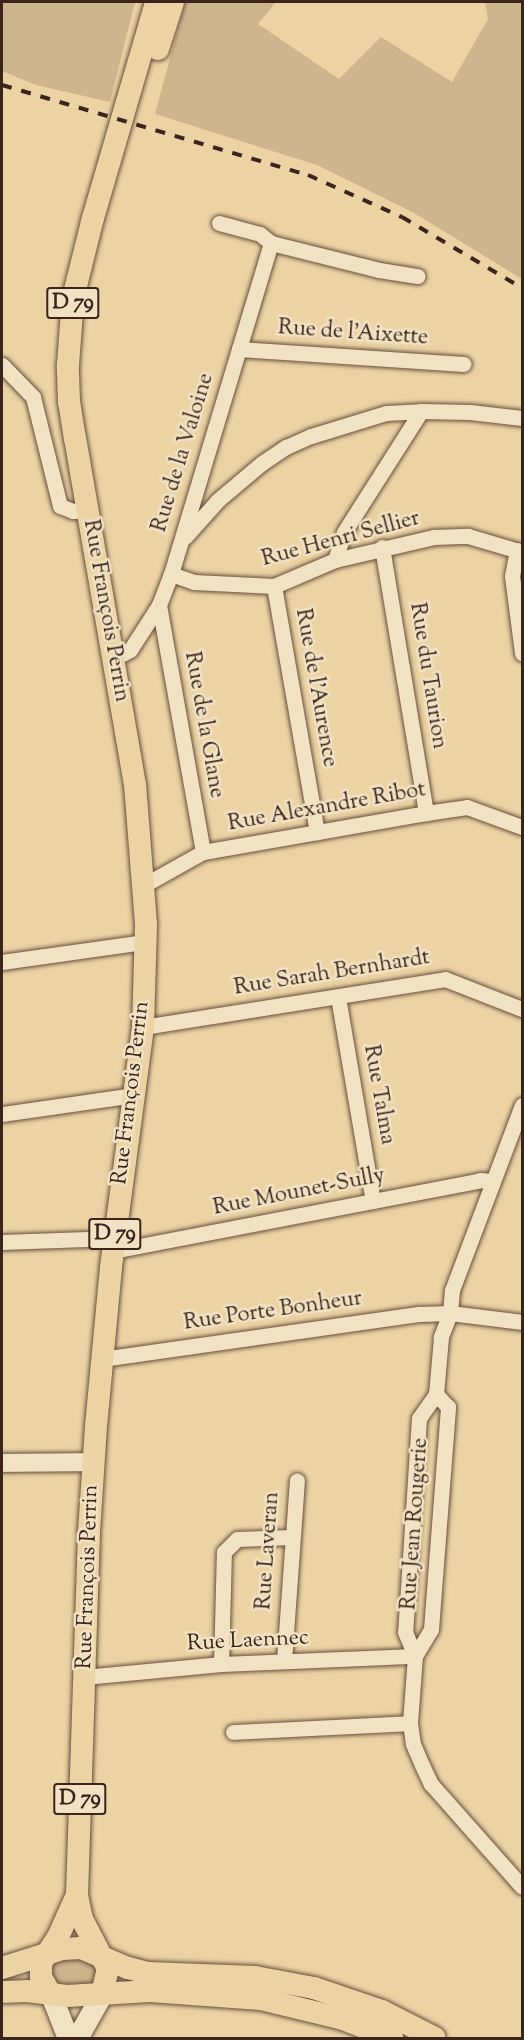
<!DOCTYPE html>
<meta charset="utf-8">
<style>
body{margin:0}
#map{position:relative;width:524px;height:2040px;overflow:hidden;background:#ebd3a4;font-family:"Sorts Mill Goudy",serif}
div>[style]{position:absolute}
.green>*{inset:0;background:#cdb58d}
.roads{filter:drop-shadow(0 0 2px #67503d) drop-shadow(0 0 2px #67503d)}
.minor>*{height:15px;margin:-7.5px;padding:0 7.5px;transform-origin:7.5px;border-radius:7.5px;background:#f2e2c4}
.tertiary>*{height:18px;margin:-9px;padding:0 9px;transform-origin:9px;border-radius:9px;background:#f2e2c4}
.secondary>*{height:21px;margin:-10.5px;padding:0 10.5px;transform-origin:10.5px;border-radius:10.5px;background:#f2e2c4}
.primary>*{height:22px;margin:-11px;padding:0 11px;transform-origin:11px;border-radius:11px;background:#ebd3a4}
.rail>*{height:4px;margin-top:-2px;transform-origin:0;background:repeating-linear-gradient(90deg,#3b241b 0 10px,transparent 0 20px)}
span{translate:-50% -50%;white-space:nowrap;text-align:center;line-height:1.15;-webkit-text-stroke:5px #f2e2c4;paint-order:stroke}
.shield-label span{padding:2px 4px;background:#f2e2c4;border:2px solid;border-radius:4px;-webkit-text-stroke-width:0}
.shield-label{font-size:21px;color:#3b241b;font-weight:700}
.street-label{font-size:22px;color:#3b241b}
.frame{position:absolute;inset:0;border:3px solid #3b241b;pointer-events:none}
</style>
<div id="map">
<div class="green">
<i style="clip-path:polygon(2px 2px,135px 2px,110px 102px,36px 85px,2px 71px)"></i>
<i style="clip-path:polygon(185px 2px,276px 2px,258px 24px,339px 79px,381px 37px,452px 82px,488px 19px,485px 2px,522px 2px,522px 279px,414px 213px,317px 165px,155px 114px)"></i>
<i style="clip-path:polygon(74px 1956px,98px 1966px,91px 1989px,52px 1983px,50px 1967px,53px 1960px)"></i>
</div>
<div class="roads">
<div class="minor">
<i style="left:219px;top:223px;width:42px;rotate:15deg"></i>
<i style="left:260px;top:234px;width:14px;rotate:39deg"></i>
<i style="left:239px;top:349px;width:225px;rotate:3.8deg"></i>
<i style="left:2px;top:365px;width:45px;rotate:45.9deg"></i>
<i style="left:33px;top:397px;width:112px;rotate:76.1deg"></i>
<i style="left:60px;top:506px;width:14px;rotate:21deg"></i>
<i style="left:73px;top:511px;width:15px;rotate:-4deg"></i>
<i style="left:185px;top:537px;width:50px;rotate:-48.3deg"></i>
<i style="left:218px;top:500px;width:57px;rotate:-40.1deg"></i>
<i style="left:262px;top:463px;width:29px;rotate:-34deg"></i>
<i style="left:286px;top:447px;width:27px;rotate:-24deg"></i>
<i style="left:311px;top:436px;width:78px;rotate:-17deg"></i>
<i style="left:386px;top:413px;width:35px;rotate:-3deg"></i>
<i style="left:421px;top:411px;width:49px;rotate:1.2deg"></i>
<i style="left:470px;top:412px;width:52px;rotate:6.6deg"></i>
<i style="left:382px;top:547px;width:270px;rotate:80.6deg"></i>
<i style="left:517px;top:550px;width:26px;rotate:101deg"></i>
<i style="left:512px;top:576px;width:78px;rotate:82.6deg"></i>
<i style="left:335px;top:560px;width:29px;rotate:-72deg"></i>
<i style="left:344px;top:532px;width:143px;rotate:-57.5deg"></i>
<i style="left:171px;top:574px;width:24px;rotate:19deg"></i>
<i style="left:194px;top:582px;width:80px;rotate:2.9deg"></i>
<i style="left:274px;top:586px;width:66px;rotate:-23.1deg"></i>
<i style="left:335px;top:560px;width:102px;rotate:-13.1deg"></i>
<i style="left:434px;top:537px;width:34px;rotate:-2deg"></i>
<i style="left:468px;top:536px;width:56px;rotate:16.5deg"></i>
<i style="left:274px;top:586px;width:250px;rotate:80.1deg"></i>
<i style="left:159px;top:605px;width:251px;rotate:79.9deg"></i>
<i style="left:113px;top:659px;width:19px;rotate:-28deg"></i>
<i style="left:130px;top:650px;width:54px;rotate:-57.2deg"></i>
<i style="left:159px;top:605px;width:33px;rotate:-69deg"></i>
<i style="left:171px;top:574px;width:346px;rotate:-73.2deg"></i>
<i style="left:271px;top:243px;width:111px;rotate:14deg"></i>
<i style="left:379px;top:270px;width:39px;rotate:9deg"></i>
<i style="left:144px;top:885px;width:68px;rotate:-29.2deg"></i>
<i style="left:203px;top:852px;width:226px;rotate:-9.9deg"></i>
<i style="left:426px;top:813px;width:41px;rotate:-8.3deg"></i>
<i style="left:467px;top:807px;width:59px;rotate:20deg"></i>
<i style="left:2px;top:962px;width:144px;rotate:-8deg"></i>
<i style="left:338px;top:997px;width:207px;rotate:80.3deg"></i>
<i style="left:143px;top:1027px;width:306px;rotate:-9deg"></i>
<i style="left:445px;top:979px;width:83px;rotate:21.3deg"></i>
<i style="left:522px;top:1105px;width:198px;rotate:110.7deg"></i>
<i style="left:452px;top:1290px;width:23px;rotate:95deg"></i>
<i style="left:450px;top:1313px;width:26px;rotate:111deg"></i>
<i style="left:441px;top:1337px;width:57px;rotate:95deg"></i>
<i style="left:436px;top:1394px;width:29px;rotate:125deg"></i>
<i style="left:419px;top:1418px;width:214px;rotate:93.7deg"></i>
<i style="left:405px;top:1632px;width:26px;rotate:67deg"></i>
<i style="left:415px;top:1656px;width:67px;rotate:94.3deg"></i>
<i style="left:410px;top:1723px;width:21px;rotate:82deg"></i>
<i style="left:413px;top:1744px;width:23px;rotate:67deg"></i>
<i style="left:422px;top:1765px;width:21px;rotate:65deg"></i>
<i style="left:431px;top:1784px;width:137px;rotate:48.5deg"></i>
<i style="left:2px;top:1114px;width:133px;rotate:-8.2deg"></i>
<i style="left:2px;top:1242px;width:113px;rotate:-2deg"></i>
<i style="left:113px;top:1251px;width:374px;rotate:-10.9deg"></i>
<i style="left:480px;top:1180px;width:13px;rotate:4deg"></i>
<i style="left:102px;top:1359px;width:321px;rotate:-8.1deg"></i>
<i style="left:420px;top:1314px;width:30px;rotate:-2deg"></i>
<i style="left:450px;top:1313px;width:73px;rotate:7.1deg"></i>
<i style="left:415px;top:1656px;width:31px;rotate:-59deg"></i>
<i style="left:431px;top:1629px;width:223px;rotate:-85.6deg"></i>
<i style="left:448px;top:1407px;width:18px;rotate:-133deg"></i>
<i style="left:284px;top:1661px;width:181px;rotate:-85.9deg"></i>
<i style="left:221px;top:1664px;width:112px;rotate:-88.5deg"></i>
<i style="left:224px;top:1552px;width:18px;rotate:-45deg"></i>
<i style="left:237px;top:1539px;width:55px;rotate:-2.1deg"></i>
<i style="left:84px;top:1677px;width:138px;rotate:-5.4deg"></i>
<i style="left:221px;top:1664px;width:194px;rotate:-2.4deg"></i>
<i style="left:233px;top:1732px;width:177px;rotate:-2.9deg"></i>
</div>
<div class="tertiary">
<i style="left:2px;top:1463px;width:92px;rotate:-0.6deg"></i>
</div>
<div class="secondary">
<i style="left:51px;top:1995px;width:46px;rotate:68.4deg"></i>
<i style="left:77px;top:2038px;width:51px;rotate:-60.4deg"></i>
</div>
<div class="primary">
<i style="left:158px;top:49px;width:49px;rotate:-72.3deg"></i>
<i style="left:2px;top:1968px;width:63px;rotate:-17.6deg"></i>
<i style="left:62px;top:1949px;width:19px;rotate:-3deg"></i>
<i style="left:81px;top:1948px;width:51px;rotate:23.1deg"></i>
<i style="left:128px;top:1968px;width:21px;rotate:14deg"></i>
<i style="left:148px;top:1973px;width:107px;rotate:2.1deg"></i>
<i style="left:255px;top:1977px;width:60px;rotate:10.6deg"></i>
<i style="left:314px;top:1988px;width:72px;rotate:18.7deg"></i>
<i style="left:382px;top:2011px;width:59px;rotate:27deg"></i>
<i style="left:2px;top:1992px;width:25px;rotate:-2deg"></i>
<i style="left:27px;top:1991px;width:40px;rotate:7.1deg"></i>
<i style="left:67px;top:1996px;width:83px;rotate:-3.4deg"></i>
<i style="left:150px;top:1991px;width:111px;rotate:4.1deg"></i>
<i style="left:261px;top:1999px;width:84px;rotate:13.7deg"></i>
<i style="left:343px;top:2019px;width:53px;rotate:21.2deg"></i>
<i style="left:102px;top:1994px;width:26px;rotate:-77deg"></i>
<i style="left:108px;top:1969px;width:56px;rotate:-117.5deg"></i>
<i style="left:82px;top:1919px;width:25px;rotate:-102deg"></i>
<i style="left:77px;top:1895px;width:363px;rotate:-88.1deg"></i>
<i style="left:89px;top:1532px;width:106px;rotate:-86.2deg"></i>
<i style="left:96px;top:1426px;width:160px;rotate:-84.6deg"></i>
<i style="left:111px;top:1267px;width:242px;rotate:-82.4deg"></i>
<i style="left:143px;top:1027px;width:103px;rotate:-88.3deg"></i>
<i style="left:146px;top:924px;width:139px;rotate:-94.5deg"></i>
<i style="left:135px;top:785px;width:351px;rotate:-99.8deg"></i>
<i style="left:75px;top:439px;width:37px;rotate:-99deg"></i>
<i style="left:69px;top:402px;width:37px;rotate:-92deg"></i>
<i style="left:68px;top:365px;width:67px;rotate:-85.7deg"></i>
<i style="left:73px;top:298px;width:82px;rotate:-76deg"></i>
<i style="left:93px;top:218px;width:225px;rotate:-73.7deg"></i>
<i style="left:51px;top:1995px;width:21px;rotate:-119deg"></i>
<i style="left:41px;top:1977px;width:14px;rotate:-90deg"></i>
<i style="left:41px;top:1963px;width:31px;rotate:-57deg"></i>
<i style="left:58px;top:1937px;width:46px;rotate:-65.7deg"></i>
</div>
</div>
<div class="rail">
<i style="left:2px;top:85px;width:319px;rotate:16.4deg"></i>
<i style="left:308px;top:175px;width:103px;rotate:24.1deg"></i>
<i style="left:402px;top:217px;width:139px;rotate:30.6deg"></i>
</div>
<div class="shield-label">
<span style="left:73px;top:303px">D 79</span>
<span style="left:115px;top:1234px">D 79</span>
<span style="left:80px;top:1799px">D 79</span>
</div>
<div class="street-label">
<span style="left:353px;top:334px;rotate:4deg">Rue de l'Aixette</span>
<span style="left:184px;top:453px;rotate:-73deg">Rue de la Valoine</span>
<span style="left:341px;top:540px;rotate:-15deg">Rue Henri Sellier</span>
<span style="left:105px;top:611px;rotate:80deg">Rue François Perrin</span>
<span style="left:427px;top:676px;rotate:81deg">Rue du Taurion</span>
<span style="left:315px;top:688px;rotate:80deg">Rue de l'Aurence</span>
<span style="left:203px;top:725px;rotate:80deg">Rue de la Glane</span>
<span style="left:327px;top:808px;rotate:-10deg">Rue Alexandre Ribot</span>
<span style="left:332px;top:974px;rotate:-9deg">Rue Sarah Bernhardt</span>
<span style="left:132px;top:1093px;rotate:-83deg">Rue François Perrin</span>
<span style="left:378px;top:1095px;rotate:80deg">Rue Talma</span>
<span style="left:299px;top:1193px;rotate:-11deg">Rue Mounet-Sully</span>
<span style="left:273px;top:1312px;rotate:-8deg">Rue Porte Bonheur</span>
<span style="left:416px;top:1524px;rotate:-86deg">Rue Jean Rougerie</span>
<span style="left:269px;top:1551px;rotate:-86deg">Rue Laveran</span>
<span style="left:89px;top:1577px;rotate:-88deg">Rue François Perrin</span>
<span style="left:248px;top:1642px;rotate:-3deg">Rue Laennec</span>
</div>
<div class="frame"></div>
</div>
